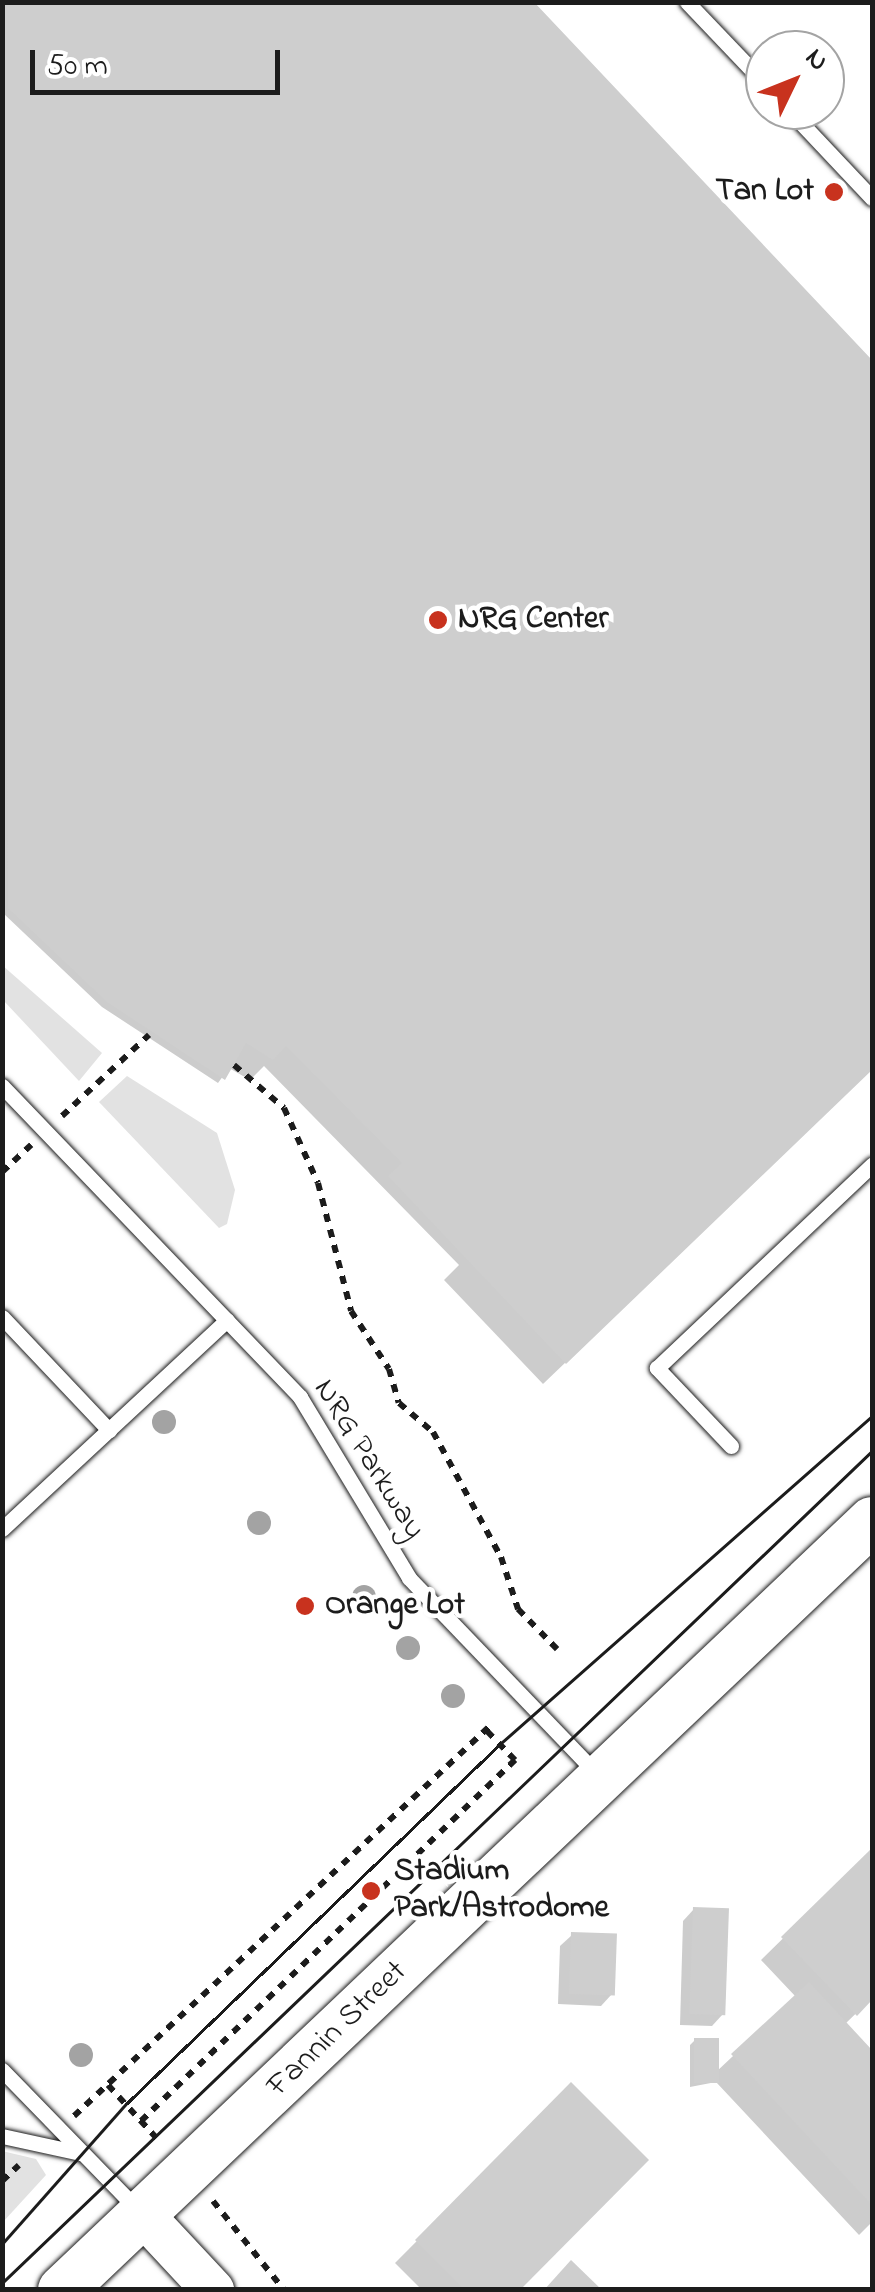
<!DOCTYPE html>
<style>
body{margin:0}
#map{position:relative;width:875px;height:2292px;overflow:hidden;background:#fff;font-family:"Indie Flower",sans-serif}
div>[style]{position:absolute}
.green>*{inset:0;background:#e2e2e2}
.shadow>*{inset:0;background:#0003}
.building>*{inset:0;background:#cecece;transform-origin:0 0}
.path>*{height:6px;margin-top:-3px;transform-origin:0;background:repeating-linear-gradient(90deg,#1c1c1c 0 8px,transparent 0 16px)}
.roads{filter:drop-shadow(0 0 2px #1c1c1c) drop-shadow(0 0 2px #1c1c1c)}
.lane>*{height:15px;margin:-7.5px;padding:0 7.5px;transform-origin:7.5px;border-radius:7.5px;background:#fff}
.secondary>*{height:42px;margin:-21px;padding:0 21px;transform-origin:21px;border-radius:21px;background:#fff}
.primary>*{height:48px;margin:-24px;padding:0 24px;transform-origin:24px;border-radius:24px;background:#fff}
.tram>*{height:2.5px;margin:-1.25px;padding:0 1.25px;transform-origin:1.25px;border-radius:1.25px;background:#1c1c1c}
.trees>*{width:24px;height:24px;margin:-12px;border-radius:50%;background:#a3a3a3}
.dots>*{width:28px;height:28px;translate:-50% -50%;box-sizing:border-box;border:5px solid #fff;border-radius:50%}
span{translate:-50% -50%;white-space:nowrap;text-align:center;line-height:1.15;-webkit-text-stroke:9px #fff;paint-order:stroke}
.poi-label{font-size:32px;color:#1c1c1c;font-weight:700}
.right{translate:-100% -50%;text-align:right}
.left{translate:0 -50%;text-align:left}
.street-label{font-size:32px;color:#1c1c1c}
.frame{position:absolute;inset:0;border:5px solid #1c1c1c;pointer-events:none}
.north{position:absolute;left:745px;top:30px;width:100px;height:100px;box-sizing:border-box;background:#fff;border:2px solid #a4a4a4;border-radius:50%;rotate:47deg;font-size:28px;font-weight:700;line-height:40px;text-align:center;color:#1c1c1c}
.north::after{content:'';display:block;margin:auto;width:35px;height:45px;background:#c8321e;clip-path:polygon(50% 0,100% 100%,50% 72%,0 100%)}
.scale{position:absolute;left:30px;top:50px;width:250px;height:45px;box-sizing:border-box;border:5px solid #1c1c1c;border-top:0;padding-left:12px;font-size:30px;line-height:35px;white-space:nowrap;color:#1c1c1c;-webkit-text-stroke:8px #fff;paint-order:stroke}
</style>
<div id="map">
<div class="green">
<i style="clip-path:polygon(2px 965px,102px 1053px,79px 1081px,3px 1000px)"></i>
<i style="clip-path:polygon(127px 1076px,217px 1133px,235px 1190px,227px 1224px,219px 1228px,99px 1102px)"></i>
<i style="clip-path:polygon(2px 2151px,36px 2159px,46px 2175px,3px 2222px)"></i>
</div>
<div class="shadow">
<i style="clip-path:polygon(2px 2px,531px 2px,872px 364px,872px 1069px,543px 1384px,444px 1280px,459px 1265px,264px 1066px,250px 1080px,229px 1068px,218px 1083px,102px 1007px,4px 914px)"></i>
<i style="clip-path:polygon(872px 1851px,872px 1998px,845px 2024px,872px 2054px,872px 2222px,859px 2235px,716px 2082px,690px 2087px,690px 2045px,695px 2040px,716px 2072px,796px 1997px,761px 1960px)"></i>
<i style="clip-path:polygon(694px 1909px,723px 2014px,712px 2026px,680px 2025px,683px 1921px)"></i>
<i style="clip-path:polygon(572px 1935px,612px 1994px,601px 2006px,558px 2004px,560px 1946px)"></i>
<i style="clip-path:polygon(571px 2086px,516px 2290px,422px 2290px,395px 2263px)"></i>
</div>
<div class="building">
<i style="clip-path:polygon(2px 2px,534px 2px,872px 360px,872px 1070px,566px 1364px,388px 1176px,402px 1163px,286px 1046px,273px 1060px,246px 1043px,225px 1080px,107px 1002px,8px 908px)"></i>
<i style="clip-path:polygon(872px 1848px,872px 2000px,857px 2016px,781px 1937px)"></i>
<i style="left:693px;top:1907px;width:36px;height:107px;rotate:2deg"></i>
<i style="left:571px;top:1932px;width:46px;height:62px;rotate:2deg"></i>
<i style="clip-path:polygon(809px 1982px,872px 2050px,872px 2205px,731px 2054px)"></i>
<i style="left:694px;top:2038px;width:25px;height:45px"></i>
<i style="clip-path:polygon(571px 2082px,649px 2160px,520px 2290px,465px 2290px,415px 2240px)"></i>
<i style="clip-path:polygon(571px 2260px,602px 2290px,544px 2290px)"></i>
</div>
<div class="path">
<i style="left:234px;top:1065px;width:66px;rotate:40.7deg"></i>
<i style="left:284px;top:1108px;width:82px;rotate:65.6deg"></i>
<i style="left:318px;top:1183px;width:132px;rotate:75.5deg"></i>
<i style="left:351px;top:1311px;width:69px;rotate:56.8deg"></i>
<i style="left:389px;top:1369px;width:35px;rotate:74deg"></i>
<i style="left:399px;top:1403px;width:45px;rotate:40.5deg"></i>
<i style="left:433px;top:1432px;width:142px;rotate:61.5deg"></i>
<i style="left:501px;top:1557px;width:55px;rotate:71.9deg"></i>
<i style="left:518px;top:1609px;width:56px;rotate:45.7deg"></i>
<i style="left:62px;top:1116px;width:119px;rotate:-43deg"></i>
<i style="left:2px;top:1172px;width:40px;rotate:-43deg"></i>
<i style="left:108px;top:2085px;width:79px;rotate:47.6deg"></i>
<i style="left:74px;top:2116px;width:573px;rotate:-43.16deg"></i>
<i style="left:141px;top:2121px;width:520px;rotate:-43.99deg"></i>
<i style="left:515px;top:1760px;width:40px;rotate:-134deg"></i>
<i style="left:2px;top:2181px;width:23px;rotate:-43deg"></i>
<i style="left:213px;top:2201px;width:114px;rotate:51.4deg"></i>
</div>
<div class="roads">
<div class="lane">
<i style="left:687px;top:2px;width:113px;rotate:46.4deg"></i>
<i style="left:789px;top:110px;width:121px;rotate:46.7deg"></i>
<i style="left:2px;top:1086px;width:431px;rotate:46.2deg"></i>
<i style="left:300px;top:1397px;width:211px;rotate:58.9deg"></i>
<i style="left:409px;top:1578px;width:274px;rotate:46.2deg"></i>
<i style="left:2px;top:1317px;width:156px;rotate:46.6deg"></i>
<i style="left:731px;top:1446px;width:108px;rotate:-133.5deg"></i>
<i style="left:657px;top:1368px;width:296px;rotate:-43.4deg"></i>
<i style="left:2px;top:1529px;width:307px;rotate:-42.9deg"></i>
<i style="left:2px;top:2070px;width:198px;rotate:45.8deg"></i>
<i style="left:2px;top:2136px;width:80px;rotate:12.3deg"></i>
</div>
<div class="secondary">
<i style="left:143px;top:2215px;width:103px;rotate:47deg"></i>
</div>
<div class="primary">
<i style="left:62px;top:2290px;width:1117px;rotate:-43.51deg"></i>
</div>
</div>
<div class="tram">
<i style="left:2px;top:2244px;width:187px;rotate:-48.5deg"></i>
<i style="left:126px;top:2104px;width:519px;rotate:-43.91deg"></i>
<i style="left:500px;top:1744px;width:496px;rotate:-41.4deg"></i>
<i style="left:2px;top:2283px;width:1204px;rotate:-43.72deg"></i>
</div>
<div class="trees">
<i style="left:164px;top:1422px"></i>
<i style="left:259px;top:1523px"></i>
<i style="left:364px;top:1597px"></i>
<i style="left:408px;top:1648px"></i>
<i style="left:453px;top:1696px"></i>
<i style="left:81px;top:2055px"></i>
</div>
<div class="dots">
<i style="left:834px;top:192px;background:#c8321e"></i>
<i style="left:438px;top:620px;background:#c8321e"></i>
<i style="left:305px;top:1606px;background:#c8321e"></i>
<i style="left:371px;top:1891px;background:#c8321e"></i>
</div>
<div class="poi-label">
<span class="right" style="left:814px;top:192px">Tan Lot</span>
<span class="left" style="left:458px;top:620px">NRG Center</span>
<span class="left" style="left:325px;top:1606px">Orange Lot</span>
<span class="left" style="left:394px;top:1891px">Stadium<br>Park/Astrodome</span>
</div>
<div class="street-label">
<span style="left:368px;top:1460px;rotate:58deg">NRG Parkway</span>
<span style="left:338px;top:2030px;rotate:-44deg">Fannin Street</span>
</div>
<div class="frame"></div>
<div class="north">N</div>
<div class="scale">50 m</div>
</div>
